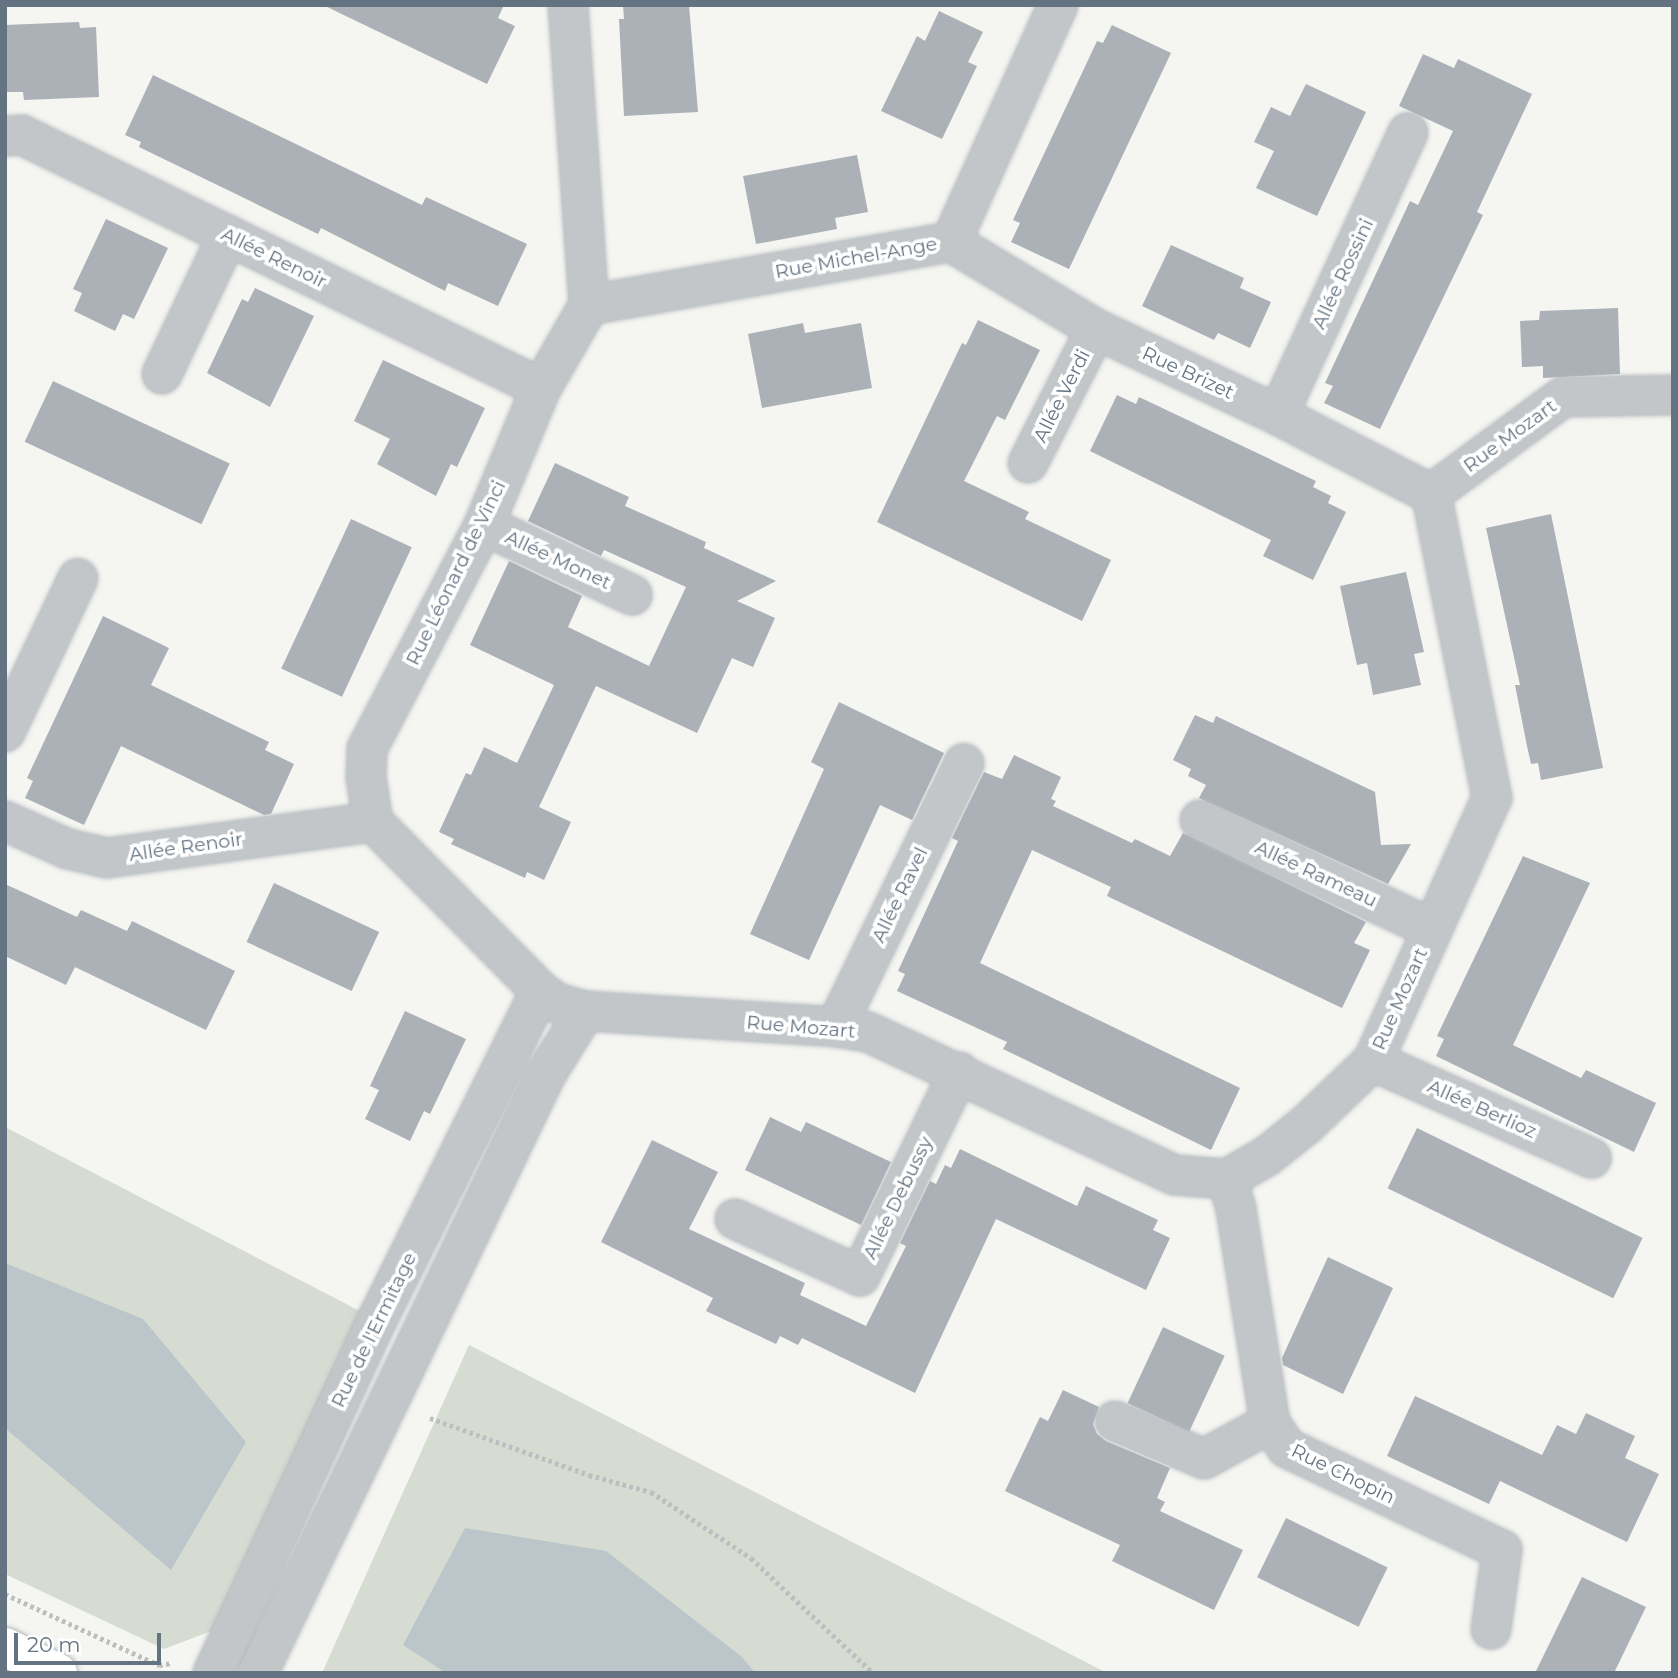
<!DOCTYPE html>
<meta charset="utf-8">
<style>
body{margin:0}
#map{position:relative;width:1678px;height:1678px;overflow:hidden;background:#f5f5f1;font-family:Montserrat,sans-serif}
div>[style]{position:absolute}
.green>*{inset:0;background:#d6dcd2}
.water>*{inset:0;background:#bbc5ca}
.building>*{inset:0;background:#abb1b7;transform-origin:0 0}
.path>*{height:4.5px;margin-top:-2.25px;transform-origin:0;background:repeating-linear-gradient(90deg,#bcbec0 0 3.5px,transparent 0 7px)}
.roads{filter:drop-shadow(0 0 2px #b4b9be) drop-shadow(0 0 2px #b4b9be)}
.minor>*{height:38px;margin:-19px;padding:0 19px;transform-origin:19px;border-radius:19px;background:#c2c6c9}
.secondary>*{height:38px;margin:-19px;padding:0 19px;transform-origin:19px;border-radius:19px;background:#fff}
span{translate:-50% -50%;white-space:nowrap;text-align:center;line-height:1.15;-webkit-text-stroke:7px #fff;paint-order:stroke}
.street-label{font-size:19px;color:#647382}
.frame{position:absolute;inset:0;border:7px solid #647382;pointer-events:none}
.scale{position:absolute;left:14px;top:1633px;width:147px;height:32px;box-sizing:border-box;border:4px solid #647382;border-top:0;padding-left:9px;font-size:21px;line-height:24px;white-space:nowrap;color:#647382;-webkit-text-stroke:5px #fff;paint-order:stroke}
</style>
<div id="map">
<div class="green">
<i style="clip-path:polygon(5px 1127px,377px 1320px,214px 1630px,164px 1649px,5px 1574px)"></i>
<i style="clip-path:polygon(469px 1345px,1107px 1673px,322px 1673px)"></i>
</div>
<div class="water">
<i style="clip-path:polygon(5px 1263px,143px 1319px,246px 1442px,171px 1570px,5px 1428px)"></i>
<i style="clip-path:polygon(465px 1528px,606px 1551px,742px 1657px,755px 1673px,446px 1673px,403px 1645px)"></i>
</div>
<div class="building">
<i style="clip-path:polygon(323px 5px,504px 5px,498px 18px,515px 26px,487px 84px)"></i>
<i style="clip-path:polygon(623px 5px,689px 5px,698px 112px,624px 116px,619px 19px,624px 19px)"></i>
<i style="clip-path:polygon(939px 11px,983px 32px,968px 62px,977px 66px,942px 139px,881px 111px,917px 36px,925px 41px)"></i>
<i style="clip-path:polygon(79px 22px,80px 28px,96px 27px,99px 97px,24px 100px,23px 92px,5px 92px,5px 25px)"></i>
<i style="clip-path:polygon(1112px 25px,1171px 53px,1069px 269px,1011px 242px,1020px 223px,1013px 220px,1097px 41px,1103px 43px)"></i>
<i style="clip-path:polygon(1423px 54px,1454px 68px,1458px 59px,1532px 94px,1477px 212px,1483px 215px,1380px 429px,1324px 403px,1333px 386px,1325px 383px,1410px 201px,1418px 205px,1453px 131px,1399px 106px)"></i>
<i style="clip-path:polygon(153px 75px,422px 205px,426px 197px,527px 244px,498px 306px,448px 283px,445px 291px,321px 228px,318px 234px,139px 147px,141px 142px,125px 135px)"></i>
<i style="clip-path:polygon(1306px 84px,1366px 112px,1317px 216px,1256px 188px,1274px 151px,1254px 142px,1271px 107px,1290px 116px)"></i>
<i style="clip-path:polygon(857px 155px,868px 212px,835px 218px,837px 229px,756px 244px,743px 176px)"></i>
<i style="clip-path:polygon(106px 219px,168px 248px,134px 319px,123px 314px,115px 331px,74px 311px,82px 293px,73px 289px)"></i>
<i style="clip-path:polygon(1171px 245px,1244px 278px,1240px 288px,1271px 302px,1250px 348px,1218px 333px,1214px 340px,1142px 306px)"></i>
<i style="clip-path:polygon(255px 288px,314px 316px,270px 407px,207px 373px,242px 299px,248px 302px)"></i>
<i style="clip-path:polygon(1618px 308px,1620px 374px,1543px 378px,1543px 366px,1522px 367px,1520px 321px,1539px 320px,1540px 311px)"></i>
<i style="clip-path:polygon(978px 320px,1040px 350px,1005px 420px,997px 416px,964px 481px,1029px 512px,1025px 519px,1111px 560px,1082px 621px,877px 522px,962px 343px,966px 345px)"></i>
<i style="clip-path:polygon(803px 323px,805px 333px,861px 323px,872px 388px,762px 408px,748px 334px)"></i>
<i style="clip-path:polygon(383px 360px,485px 408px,457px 467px,451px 464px,436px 496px,377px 464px,390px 439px,354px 421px)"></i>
<i style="left:53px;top:381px;width:195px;height:67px;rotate:25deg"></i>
<i style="clip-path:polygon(1117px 395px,1136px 404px,1139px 397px,1316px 481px,1313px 487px,1331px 496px,1328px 503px,1346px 512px,1313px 580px,1263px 556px,1271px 540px,1090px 451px)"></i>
<i style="clip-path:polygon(555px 463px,629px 497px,625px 506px,706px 542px,704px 548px,776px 581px,737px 601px,775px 618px,753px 667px,732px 658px,697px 733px,596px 686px,539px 807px,571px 822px,544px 880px,527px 872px,525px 878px,451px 844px,454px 839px,439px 832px,466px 773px,471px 775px,484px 747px,517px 763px,554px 685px,470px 645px,509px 561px,582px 596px,568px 627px,649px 666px,686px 587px,604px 550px,601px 556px,528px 521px)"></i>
<i style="clip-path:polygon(1551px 514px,1603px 768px,1541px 780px,1538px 763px,1531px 764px,1527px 746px,1515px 685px,1520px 685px,1486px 528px)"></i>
<i style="left:351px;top:519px;width:67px;height:165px;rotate:25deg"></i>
<i style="clip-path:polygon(1406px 572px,1424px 652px,1414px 654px,1421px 685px,1373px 695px,1367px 663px,1357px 665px,1340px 586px)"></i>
<i style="clip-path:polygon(103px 616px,169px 648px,151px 685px,269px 742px,265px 750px,294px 764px,271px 814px,264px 815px,121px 746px,84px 825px,25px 798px,33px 781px,27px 778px)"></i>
<i style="clip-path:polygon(839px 702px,944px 753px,912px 820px,880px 805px,809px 960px,750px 934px,824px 769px,811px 762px)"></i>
<i style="clip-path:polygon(1195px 715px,1213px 723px,1216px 716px,1375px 792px,1381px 845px,1411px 844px,1388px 884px,1199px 798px,1206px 785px,1188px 776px,1191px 769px,1173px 760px)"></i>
<i style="clip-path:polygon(1014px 755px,1061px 777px,1051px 799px,1056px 801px,1053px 806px,1132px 843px,1135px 839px,1170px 856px,1183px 833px,1366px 922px,1354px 943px,1370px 950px,1342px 1008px,1107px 896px,1111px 887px,1032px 850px,980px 963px,1240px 1088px,1211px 1150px,1003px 1049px,1007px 1042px,897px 991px,905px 974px,898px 971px,958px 841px,952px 838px,984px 772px,1002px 779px)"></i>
<i style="clip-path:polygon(1523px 856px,1590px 883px,1513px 1045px,1581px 1078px,1586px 1070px,1656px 1103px,1634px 1152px,1436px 1056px,1444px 1039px,1437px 1036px)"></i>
<i style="left:274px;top:883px;width:116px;height:65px;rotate:25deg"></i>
<i style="clip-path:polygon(5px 884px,77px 917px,81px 910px,127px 931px,132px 921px,235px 971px,206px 1030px,75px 967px,66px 985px,5px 956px)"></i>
<i style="clip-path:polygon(405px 1011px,466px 1039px,430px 1114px,424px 1111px,410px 1141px,365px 1119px,379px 1090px,370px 1086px)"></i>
<i style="clip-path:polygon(770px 1117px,801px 1132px,806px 1122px,891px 1162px,861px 1225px,745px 1170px)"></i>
<i style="left:1417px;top:1128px;width:251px;height:67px;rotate:26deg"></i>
<i style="clip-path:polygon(652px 1140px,718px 1172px,689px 1229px,805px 1283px,800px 1295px,866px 1326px,906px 1246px,900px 1243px,930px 1181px,936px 1184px,945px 1165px,951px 1168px,960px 1149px,1077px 1206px,1086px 1186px,1158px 1220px,1153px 1230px,1170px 1238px,1146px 1290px,996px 1219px,915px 1393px,802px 1338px,798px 1345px,780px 1336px,776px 1344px,706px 1311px,713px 1298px,601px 1242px)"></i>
<i style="clip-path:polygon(1328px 1257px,1393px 1288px,1343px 1394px,1283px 1365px,1282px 1358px)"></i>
<i style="left:1163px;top:1327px;width:68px;height:84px;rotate:25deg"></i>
<i style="clip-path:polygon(1063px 1390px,1099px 1407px,1093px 1424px,1097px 1434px,1106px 1441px,1170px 1468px,1157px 1498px,1165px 1502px,1160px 1511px,1243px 1550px,1214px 1610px,1112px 1561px,1120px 1545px,1005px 1491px,1040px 1417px,1048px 1421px)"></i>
<i style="clip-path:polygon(1415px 1396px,1542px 1455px,1557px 1425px,1576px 1434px,1586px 1413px,1635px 1436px,1625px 1458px,1659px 1474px,1627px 1542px,1500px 1481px,1489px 1504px,1387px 1456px)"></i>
<i style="left:1286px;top:1518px;width:113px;height:66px;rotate:26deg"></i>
<i style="clip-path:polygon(1582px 1577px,1646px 1607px,1614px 1673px,1535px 1673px)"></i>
</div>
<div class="path">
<i style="left:430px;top:1418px;width:169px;rotate:19.7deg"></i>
<i style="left:589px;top:1475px;width:64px;rotate:15.3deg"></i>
<i style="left:651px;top:1492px;width:120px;rotate:33.4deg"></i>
<i style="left:751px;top:1558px;width:168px;rotate:43.3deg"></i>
<i style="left:5px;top:1594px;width:170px;rotate:24.8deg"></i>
<i style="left:159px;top:1665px;width:12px;rotate:-9deg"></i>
</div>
<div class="roads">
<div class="minor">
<i style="left:568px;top:5px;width:301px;rotate:86deg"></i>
<i style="left:589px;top:305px;width:96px;rotate:120deg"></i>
<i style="left:541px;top:388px;width:148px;rotate:112.6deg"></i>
<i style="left:484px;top:525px;width:253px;rotate:117.6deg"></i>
<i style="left:367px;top:749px;width:28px;rotate:92deg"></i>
<i style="left:366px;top:777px;width:46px;rotate:81.2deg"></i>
<i style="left:373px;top:822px;width:238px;rotate:45.3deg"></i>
<i style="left:540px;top:991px;width:21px;rotate:35deg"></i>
<i style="left:557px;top:1003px;width:29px;rotate:16deg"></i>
<i style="left:585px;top:1011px;width:252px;rotate:3.6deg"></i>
<i style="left:836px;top:1027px;width:32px;rotate:9deg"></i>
<i style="left:868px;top:1032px;width:339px;rotate:25deg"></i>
<i style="left:1175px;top:1175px;width:52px;rotate:4.4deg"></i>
<i style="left:1227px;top:1179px;width:46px;rotate:-29.9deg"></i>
<i style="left:1267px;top:1156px;width:51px;rotate:-38.7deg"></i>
<i style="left:1307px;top:1124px;width:91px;rotate:-43.7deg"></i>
<i style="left:1373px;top:1061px;width:289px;rotate:-65.7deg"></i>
<i style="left:1492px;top:798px;width:310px;rotate:-101.3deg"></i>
<i style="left:1431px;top:494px;width:164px;rotate:-36.3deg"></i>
<i style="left:1563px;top:397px;width:110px;rotate:-1deg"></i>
<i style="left:5px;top:136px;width:17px;rotate:-3deg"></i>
<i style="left:22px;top:135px;width:577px;rotate:25.99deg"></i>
<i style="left:951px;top:242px;width:169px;rotate:31deg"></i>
<i style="left:1096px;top:329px;width:201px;rotate:25.3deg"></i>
<i style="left:1278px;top:415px;width:172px;rotate:27.3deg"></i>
<i style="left:589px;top:305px;width:367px;rotate:-9.9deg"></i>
<i style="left:951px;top:242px;width:260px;rotate:-65.7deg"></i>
<i style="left:162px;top:374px;width:154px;rotate:-64.6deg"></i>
<i style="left:1278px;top:415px;width:311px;rotate:-65.3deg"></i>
<i style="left:1028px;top:463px;width:150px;rotate:-63.1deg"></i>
<i style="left:484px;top:525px;width:164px;rotate:25.3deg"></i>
<i style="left:5px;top:732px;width:170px;rotate:-64.6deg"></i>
<i style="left:1200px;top:820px;width:255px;rotate:25.1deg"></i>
<i style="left:5px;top:821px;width:69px;rotate:24deg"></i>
<i style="left:68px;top:849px;width:40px;rotate:13deg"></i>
<i style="left:107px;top:858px;width:268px;rotate:-7.7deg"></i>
<i style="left:836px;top:1027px;width:293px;rotate:-64.1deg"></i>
<i style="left:1373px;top:1061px;width:239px;rotate:24deg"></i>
<i style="left:1227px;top:1179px;width:31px;rotate:73deg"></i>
<i style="left:1236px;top:1209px;width:217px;rotate:81deg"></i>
<i style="left:1270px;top:1423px;width:30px;rotate:56deg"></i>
<i style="left:1287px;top:1448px;width:238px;rotate:25.4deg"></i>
<i style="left:1502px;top:1550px;width:80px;rotate:97.9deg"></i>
<i style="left:735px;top:1219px;width:137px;rotate:24.5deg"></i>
<i style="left:860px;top:1276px;width:227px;rotate:-64.1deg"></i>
<i style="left:1115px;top:1421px;width:97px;rotate:23.1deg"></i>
<i style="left:1204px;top:1459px;width:75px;rotate:-28.6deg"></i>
<i style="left:213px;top:1673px;width:389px;rotate:-65.1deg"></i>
<i style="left:377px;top:1320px;width:367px;rotate:-63.6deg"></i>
<i style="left:258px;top:1673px;width:665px;rotate:-64.32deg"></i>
<i style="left:546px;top:1074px;width:74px;rotate:-58.2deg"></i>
</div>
<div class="secondary">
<i style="left:5px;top:1647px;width:59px;rotate:26.1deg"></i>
</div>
</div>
<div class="street-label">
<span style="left:274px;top:258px;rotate:26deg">Allée Renoir</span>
<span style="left:856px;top:258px;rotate:-10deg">Rue Michel-Ange</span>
<span style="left:1343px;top:274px;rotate:-65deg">Allée Rossini</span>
<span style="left:1188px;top:373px;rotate:25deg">Rue Brizet</span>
<span style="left:1062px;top:396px;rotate:-63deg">Allée Verdi</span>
<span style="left:1510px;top:436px;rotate:-36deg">Rue Mozart</span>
<span style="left:558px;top:560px;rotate:25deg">Allée Monet</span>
<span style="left:456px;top:573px;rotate:-64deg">Rue Léonard de Vinci</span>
<span style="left:186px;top:847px;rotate:-8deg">Allée Renoir</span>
<span style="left:1316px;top:874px;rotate:25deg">Allée Rameau</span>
<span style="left:900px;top:895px;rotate:-64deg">Allée Ravel</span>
<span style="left:1400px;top:999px;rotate:-66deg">Rue Mozart</span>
<span style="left:801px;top:1027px;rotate:5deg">Rue Mozart</span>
<span style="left:1482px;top:1109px;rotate:24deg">Allée Berlioz</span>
<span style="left:898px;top:1198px;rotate:-64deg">Allée Debussy</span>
<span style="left:374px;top:1330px;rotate:-64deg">Rue de l'Ermitage</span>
<span style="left:1343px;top:1474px;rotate:26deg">Rue Chopin</span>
</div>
<div class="frame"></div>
<div class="scale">20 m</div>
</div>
